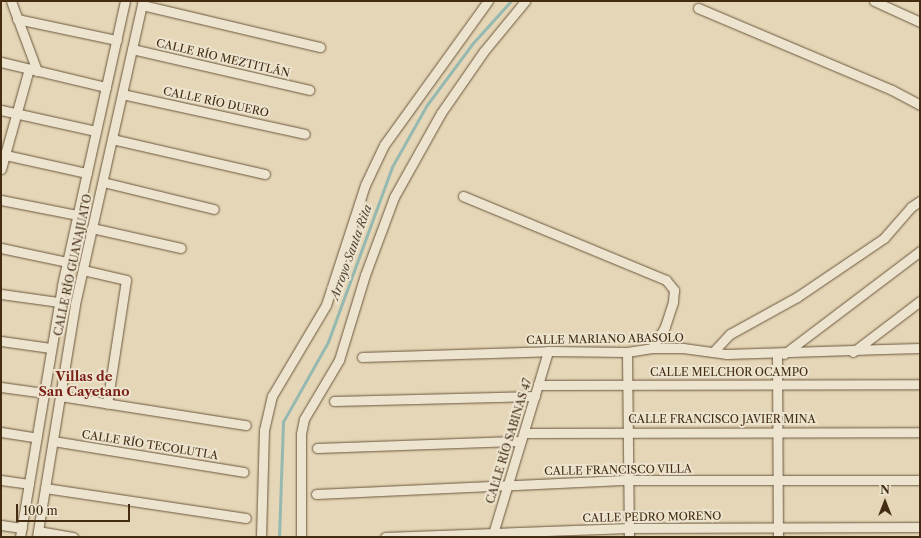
<!DOCTYPE html>
<meta charset="utf-8">
<style>
body{margin:0}
#map{position:relative;width:921px;height:538px;overflow:hidden;background:#e4d6b6;font-family:"Libre Caslon Text",serif}
div>[style]{position:absolute}
.stream>*{height:2.5px;margin:-1.25px;padding:0 1.25px;transform-origin:1.25px;border-radius:1.25px;background:#95b9b1}
.roads{filter:drop-shadow(0 0 1px #6c563c) drop-shadow(0 0 1px #6c563c)}
.minor>*{height:9px;margin:-4.5px;padding:0 4.5px;transform-origin:4.5px;border-radius:4.5px;background:#ede4d0}
span{translate:-50% -50%;white-space:nowrap;text-align:center;line-height:1.15;-webkit-text-stroke:4px #ede4d0;paint-order:stroke}
.street-label{font-size:11px;color:#442c13}
.water-label{font-size:12px;color:#544833;font-style:italic}
.quarter-label{font-size:13px;color:#7a1f14;font-weight:700}
.frame{position:absolute;inset:0;border:2px solid #442c13;pointer-events:none}
.north{position:absolute;left:865px;top:482px;width:40px;height:40px;-webkit-text-stroke:3px #ede4d0;paint-order:stroke;rotate:0deg;font-size:11px;font-weight:700;line-height:16px;text-align:center;color:#442c13}
.north::after{content:'';display:block;margin:auto;width:14px;height:18px;background:#442c13;clip-path:polygon(50% 0,100% 100%,50% 72%,0 100%)}
.scale{position:absolute;left:16px;top:504px;width:114px;height:18px;box-sizing:border-box;border:2px solid #442c13;border-top:0;padding-left:5px;font-size:12px;line-height:14px;white-space:nowrap;color:#442c13;-webkit-text-stroke:3px #ede4d0;paint-order:stroke}
</style>
<div id="map">
<div class="stream">
<i style="left:279px;top:537px;width:115px;rotate:-88deg"></i>
<i style="left:283px;top:422px;width:92px;rotate:-60.6deg"></i>
<i style="left:328px;top:342px;width:186px;rotate:-69.9deg"></i>
<i style="left:392px;top:167px;width:71px;rotate:-60.6deg"></i>
<i style="left:427px;top:105px;width:77px;rotate:-53.4deg"></i>
<i style="left:473px;top:43px;width:57px;rotate:-47.9deg"></i>
</div>
<div class="roads">
<div class="minor">
<i style="left:11px;top:1px;width:75px;rotate:69.6deg"></i>
<i style="left:874px;top:1px;width:51px;rotate:24.5deg"></i>
<i style="left:142px;top:5px;width:183px;rotate:13.3deg"></i>
<i style="left:698px;top:8px;width:211px;rotate:22.9deg"></i>
<i style="left:892px;top:90px;width:32px;rotate:28deg"></i>
<i style="left:17px;top:19px;width:102px;rotate:11.9deg"></i>
<i style="left:132px;top:49px;width:182px;rotate:13deg"></i>
<i style="left:1px;top:62px;width:108px;rotate:13.4deg"></i>
<i style="left:122px;top:94px;width:187px;rotate:12.3deg"></i>
<i style="left:1px;top:110px;width:97px;rotate:12.5deg"></i>
<i style="left:112px;top:139px;width:157px;rotate:12.9deg"></i>
<i style="left:1px;top:154px;width:88px;rotate:12.5deg"></i>
<i style="left:1px;top:169px;width:104px;rotate:-74.4deg"></i>
<i style="left:103px;top:182px;width:114px;rotate:13.7deg"></i>
<i style="left:463px;top:196px;width:220px;rotate:22.5deg"></i>
<i style="left:666px;top:280px;width:13px;rotate:51deg"></i>
<i style="left:674px;top:290px;width:12px;rotate:95deg"></i>
<i style="left:673px;top:302px;width:26px;rotate:108deg"></i>
<i style="left:665px;top:327px;width:25px;rotate:122deg"></i>
<i style="left:1px;top:200px;width:77px;rotate:11.2deg"></i>
<i style="left:92px;top:228px;width:91px;rotate:12.7deg"></i>
<i style="left:1px;top:248px;width:67px;rotate:12deg"></i>
<i style="left:83px;top:270px;width:44px;rotate:13.1deg"></i>
<i style="left:126px;top:280px;width:125px;rotate:98.7deg"></i>
<i style="left:1px;top:294px;width:59px;rotate:7.9deg"></i>
<i style="left:1px;top:341px;width:50px;rotate:8deg"></i>
<i style="left:627px;top:352px;width:185px;rotate:89.4deg"></i>
<i style="left:713px;top:352px;width:25px;rotate:-47deg"></i>
<i style="left:730px;top:334px;width:77px;rotate:-28.9deg"></i>
<i style="left:797px;top:297px;width:105px;rotate:-34.1deg"></i>
<i style="left:884px;top:238px;width:41px;rotate:-48.9deg"></i>
<i style="left:911px;top:207px;width:11px;rotate:-34deg"></i>
<i style="left:853px;top:352px;width:84px;rotate:-37.3deg"></i>
<i style="left:777px;top:354px;width:183px;rotate:89.7deg"></i>
<i style="left:784px;top:354px;width:171px;rotate:-37.1deg"></i>
<i style="left:362px;top:357px;width:186px;rotate:-1.8deg"></i>
<i style="left:548px;top:351px;width:79px;rotate:0.7deg"></i>
<i style="left:627px;top:352px;width:25px;rotate:-9deg"></i>
<i style="left:652px;top:348px;width:31px"></i>
<i style="left:683px;top:348px;width:43px;rotate:7.9deg"></i>
<i style="left:726px;top:354px;width:194px;rotate:-1.8deg"></i>
<i style="left:538px;top:385px;width:382px;rotate:-0.1deg"></i>
<i style="left:1px;top:387px;width:43px;rotate:7.9deg"></i>
<i style="left:60px;top:396px;width:188px;rotate:8.9deg"></i>
<i style="left:334px;top:401px;width:201px;rotate:-1.4deg"></i>
<i style="left:1px;top:432px;width:36px;rotate:9deg"></i>
<i style="left:524px;top:433px;width:396px;rotate:-0.1deg"></i>
<i style="left:53px;top:441px;width:193px;rotate:9.2deg"></i>
<i style="left:317px;top:448px;width:204px;rotate:-2deg"></i>
<i style="left:1px;top:480px;width:28px;rotate:8deg"></i>
<i style="left:45px;top:488px;width:203px;rotate:8.5deg"></i>
<i style="left:316px;top:494px;width:312px;rotate:-2.6deg"></i>
<i style="left:628px;top:480px;width:292px"></i>
<i style="left:1px;top:525px;width:21px;rotate:8deg"></i>
<i style="left:38px;top:531px;width:36px;rotate:10deg"></i>
<i style="left:20px;top:537px;width:255px;rotate:-80.5deg"></i>
<i style="left:62px;top:285px;width:291px;rotate:-77.5deg"></i>
<i style="left:37px;top:537px;width:236px;rotate:-80.7deg"></i>
<i style="left:75px;top:304px;width:311px;rotate:-77.4deg"></i>
<i style="left:261px;top:537px;width:107px;rotate:-88.4deg"></i>
<i style="left:264px;top:430px;width:35px;rotate:-77deg"></i>
<i style="left:272px;top:396px;width:106px;rotate:-59.3deg"></i>
<i style="left:326px;top:305px;width:126px;rotate:-72deg"></i>
<i style="left:365px;top:185px;width:44px;rotate:-64.6deg"></i>
<i style="left:384px;top:145px;width:178px;rotate:-54.2deg"></i>
<i style="left:301px;top:537px;width:103px;rotate:-90deg"></i>
<i style="left:301px;top:434px;width:15px;rotate:-79deg"></i>
<i style="left:304px;top:419px;width:69px;rotate:-59.3deg"></i>
<i style="left:339px;top:360px;width:89px;rotate:-73deg"></i>
<i style="left:365px;top:275px;width:83px;rotate:-69.6deg"></i>
<i style="left:394px;top:197px;width:96px;rotate:-60.8deg"></i>
<i style="left:441px;top:113px;width:75px;rotate:-55.3deg"></i>
<i style="left:484px;top:51px;width:65px;rotate:-50.6deg"></i>
<i style="left:385px;top:537px;width:244px;rotate:-2.1deg"></i>
<i style="left:629px;top:528px;width:291px;rotate:-0.2deg"></i>
<i style="left:492px;top:537px;width:194px;rotate:-73.2deg"></i>
</div>
</div>
<div class="street-label">
<span style="left:223px;top:58px;rotate:13deg">CALLE RÍO MEZTITLÁN</span>
<span style="left:216px;top:102px;rotate:12deg">CALLE RÍO DUERO</span>
<span style="left:73px;top:265px;rotate:-78deg">CALLE RÍO GUANAJUATO</span>
<span style="left:605px;top:339px;rotate:-1deg">CALLE MARIANO ABASOLO</span>
<span style="left:729px;top:372px">CALLE MELCHOR OCAMPO</span>
<span style="left:722px;top:419px">CALLE FRANCISCO JAVIER MINA</span>
<span style="left:509px;top:441px;rotate:-73deg">CALLE RÍO SABINAS 47</span>
<span style="left:150px;top:445px;rotate:9deg">CALLE RÍO TECOLUTLA</span>
<span style="left:618px;top:470px;rotate:-1deg">CALLE FRANCISCO VILLA</span>
<span style="left:652px;top:517px;rotate:-1deg">CALLE PEDRO MORENO</span>
</div>
<div class="water-label">
<span style="left:351px;top:252px;rotate:-70deg">Arroyo Santa Rita</span>
</div>
<div class="quarter-label">
<span style="left:84px;top:384px">Villas de<br>San Cayetano</span>
</div>
<div class="frame"></div>
<div class="north">N</div>
<div class="scale">100 m</div>
</div>
